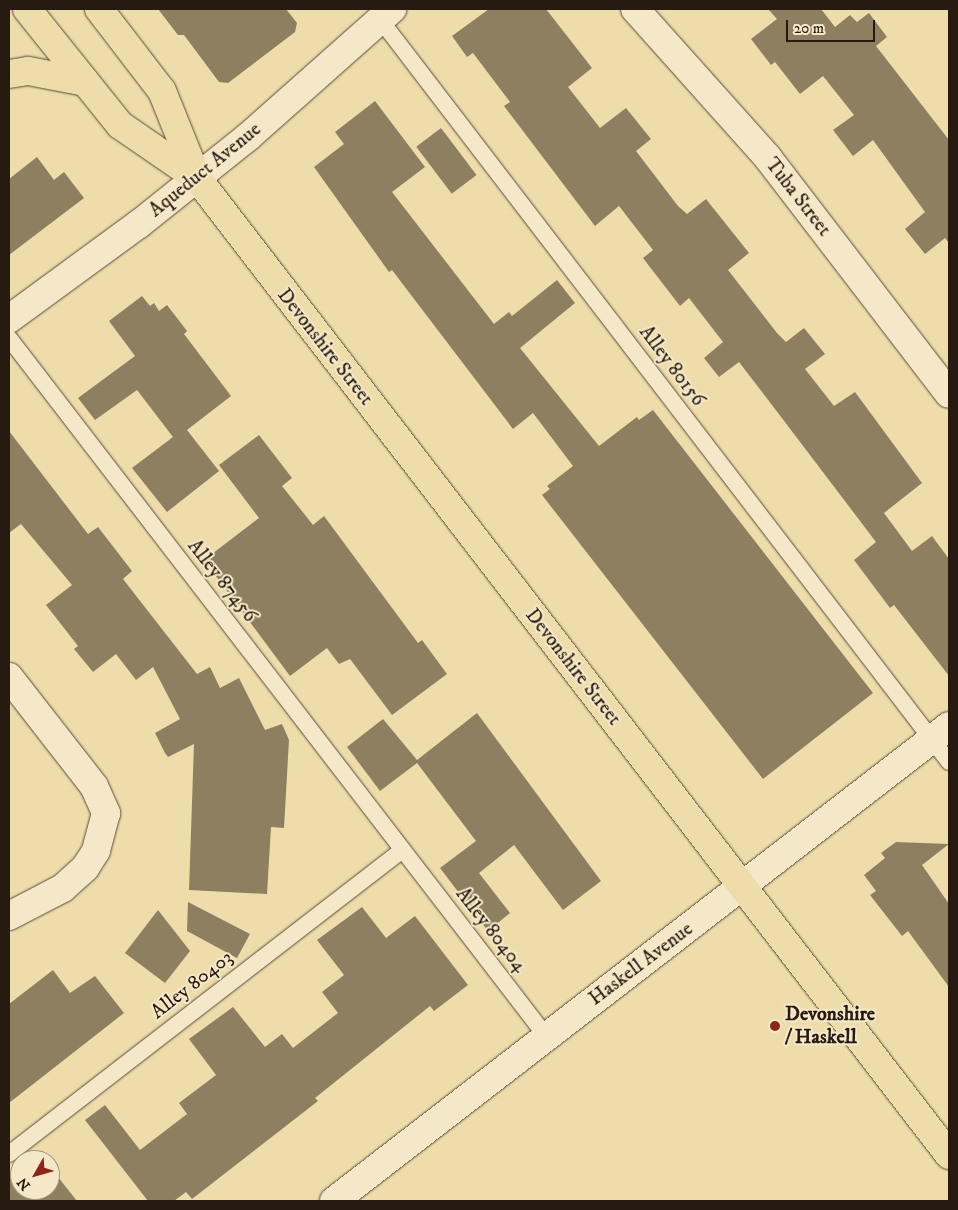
<!DOCTYPE html>
<style>
body{margin:0}
#map{position:relative;width:958px;height:1210px;overflow:hidden;background:#efdcab;font-family:"IM FELL DW Pica",serif}
div>[style]{position:absolute}
.building>*{inset:0;background:#8f7f61;transform-origin:0 0}
.roads{filter:drop-shadow(0 0 1px #594b38) drop-shadow(0 0 1px #594b38)}
.service>*{height:16px;margin:-8px;padding:0 8px;transform-origin:8px;border-radius:8px;background:#f5e8c8}
.minor>*{height:28px;margin:-14px;padding:0 14px;transform-origin:14px;border-radius:14px;background:#f5e8c8}
.secondary>*{height:28px;margin:-14px;padding:0 14px;transform-origin:14px;border-radius:14px;background:#f5e8c8}
.primary>*{height:28px;margin:-14px;padding:0 14px;transform-origin:14px;border-radius:14px;background:#efdcab}
.motorway>*{height:28px;margin:-14px;padding:0 14px;transform-origin:14px;border-radius:14px;background:#efdcab}
.dots>*{width:14px;height:14px;translate:-50% -50%;box-sizing:border-box;border:2px solid #f5e8c8;border-radius:50%}
span{translate:-50% -50%;white-space:nowrap;text-align:center;line-height:1.15;-webkit-text-stroke:4px #f5e8c8;paint-order:stroke}
.street-label{font-size:20px;color:#271b11}
.poi-label{font-size:20px;color:#271b11;font-weight:700}
.left{translate:0 -50%;text-align:left}
.frame{position:absolute;inset:0;border:10px solid #271b11;pointer-events:none}
.north{position:absolute;left:10px;top:1150px;width:50px;height:50px;box-sizing:border-box;background:#f5e8c8;border:1px solid #a3967f;border-radius:50%;rotate:232deg;font-size:14px;font-weight:700;line-height:20px;text-align:center;color:#271b11}
.north::after{content:'';display:block;margin:auto;width:18px;height:22px;background:#8f2418;clip-path:polygon(50% 0,100% 100%,50% 72%,0 100%)}
.scale{position:absolute;left:786px;top:20px;width:89px;height:22px;box-sizing:border-box;border:2px solid #271b11;border-top:0;padding-left:6px;font-size:15px;line-height:18px;white-space:nowrap;color:#271b11;-webkit-text-stroke:4px #f5e8c8;paint-order:stroke}
</style>
<div id="map">
<div class="building">
<i style="clip-path:polygon(158px 9px,286px 9px,297px 23px,295px 32px,228px 83px,219px 82px,184px 35px,178px 35px)"></i>
<i style="clip-path:polygon(489px 9px,546px 9px,592px 68px,568px 87px,600px 128px,626px 108px,651px 139px,636px 151px,678px 206px,687px 214px,706px 199px,749px 253px,728px 270px,777px 333px,786px 342px,804px 328px,825px 354px,805px 369px,834px 406px,855px 392px,922px 483px,884px 513px,912px 551px,932px 536px,949px 559px,949px 676px,894px 605px,890px 608px,854px 560px,876px 542px,772px 405px,739px 362px,719px 377px,704px 358px,723px 342px,689px 298px,680px 306px,643px 258px,653px 250px,619px 206px,595px 226px,504px 106px,510px 102px,473px 53px,467px 57px,452px 36px)"></i>
<i style="clip-path:polygon(768px 9px,821px 9px,835px 27px,850px 15px,857px 22px,869px 13px,887px 37px,876px 46px,949px 140px,949px 243px,945px 238px,925px 254px,905px 229px,925px 212px,873px 140px,853px 156px,833px 130px,854px 115px,823px 76px,800px 94px,775px 62px,771px 65px,751px 39px,777px 19px)"></i>
<i style="clip-path:polygon(375px 101px,425px 167px,392px 192px,494px 324px,509px 312px,512px 316px,557px 280px,575px 303px,520px 348px,599px 446px,637px 417px,639px 420px,653px 410px,873px 693px,763px 779px,542px 495px,550px 489px,547px 486px,573px 466px,533px 413px,513px 429px,392px 270px,389px 272px,314px 167px,344px 144px,335px 132px)"></i>
<i style="left:441px;top:128px;width:59px;height:31px;rotate:53deg"></i>
<i style="clip-path:polygon(37px 157px,54px 180px,64px 172px,84px 198px,9px 255px,9px 179px)"></i>
<i style="clip-path:polygon(142px 296px,150px 306px,154px 303px,159px 311px,167px 305px,187px 331px,184px 334px,231px 396px,187px 430px,219px 471px,167px 512px,132px 468px,173px 437px,137px 390px,95px 420px,78px 398px,135px 356px,109px 321px)"></i>
<i style="clip-path:polygon(9px 431px,88px 534px,98px 527px,132px 571px,123px 579px,197px 674px,210px 667px,220px 688px,239px 678px,265px 730px,282px 724px,289px 740px,284px 828px,271px 827px,267px 894px,189px 890px,194px 744px,168px 757px,165px 753px,155px 733px,180px 719px,153px 667px,136px 680px,116px 654px,93px 672px,74px 649px,78px 646px,46px 605px,72px 585px,21px 524px,9px 533px)"></i>
<i style="clip-path:polygon(259px 435px,292px 478px,282px 486px,313px 525px,324px 516px,418px 643px,422px 640px,447px 674px,392px 715px,350px 659px,339px 664px,327px 648px,290px 676px,204px 560px,259px 518px,219px 465px)"></i>
<i style="clip-path:polygon(477px 713px,601px 881px,563px 910px,514px 845px,479px 873px,510px 913px,488px 931px,440px 868px,476px 841px,417px 763px,380px 791px,347px 747px,383px 719px,417px 760px)"></i>
<i style="clip-path:polygon(896px 842px,949px 844px,922px 865px,949px 904px,949px 987px,908px 931px,902px 936px,870px 895px,876px 891px,864px 875px,885px 858px,881px 853px)"></i>
<i style="clip-path:polygon(188px 902px,250px 934px,237px 958px,187px 931px)"></i>
<i style="clip-path:polygon(362px 907px,386px 938px,415px 916px,468px 985px,434px 1011px,430px 1006px,315px 1098px,318px 1101px,192px 1199px,186px 1192px,174px 1201px,148px 1201px,85px 1120px,105px 1105px,140px 1150px,187px 1114px,179px 1103px,216px 1075px,189px 1039px,233px 1007px,265px 1047px,282px 1034px,293px 1048px,338px 1013px,322px 992px,344px 975px,317px 940px)"></i>
<i style="clip-path:polygon(158px 910px,190px 951px,165px 983px,125px 953px)"></i>
<i style="clip-path:polygon(53px 970px,70px 993px,95px 976px,124px 1013px,9px 1103px,9px 1004px)"></i>
<i style="clip-path:polygon(50px 1167px,77px 1201px,9px 1201px,9px 1179px,20px 1170px,20px 1190px,50px 1190px)"></i>
</div>
<div class="roads">
<div class="service">
<i style="left:379px;top:18px;width:937px;rotate:52.54deg"></i>
<i style="left:9px;top:338px;width:881px;rotate:52.43deg"></i>
<i style="left:9px;top:1154px;width:497px;rotate:-37.7deg"></i>
</div>
<div class="minor">
<i style="left:635px;top:9px;width:200px;rotate:48.2deg"></i>
<i style="left:768px;top:158px;width:297px;rotate:52.5deg"></i>
<i style="left:9px;top:319px;width:161px;rotate:-36.2deg"></i>
<i style="left:139px;top:224px;width:139px;rotate:-38.6deg"></i>
<i style="left:248px;top:137px;width:193px;rotate:-41.6deg"></i>
<i style="left:9px;top:677px;width:138px;rotate:52.1deg"></i>
<i style="left:94px;top:786px;width:30px;rotate:66deg"></i>
<i style="left:106px;top:813px;width:39px;rotate:105deg"></i>
<i style="left:96px;top:851px;width:20px;rotate:123deg"></i>
<i style="left:85px;top:868px;width:30px;rotate:138deg"></i>
<i style="left:63px;top:888px;width:61px;rotate:152.6deg"></i>
</div>
<div class="secondary">
<i style="left:334px;top:1201px;width:777px;rotate:-37.68deg"></i>
</div>
<div class="primary">
<i style="left:27px;top:9px;width:149px;rotate:51.3deg"></i>
<i style="left:120px;top:125px;width:93px;rotate:34.5deg"></i>
<i style="left:99px;top:9px;width:103px;rotate:52.5deg"></i>
<i style="left:162px;top:91px;width:94px;rotate:68.1deg"></i>
<i style="left:197px;top:178px;width:1233px;rotate:52.41deg"></i>
</div>
<div class="motorway">
<i style="left:9px;top:74px;width:19px;rotate:-9deg"></i>
<i style="left:28px;top:71px;width:58px;rotate:10.9deg"></i>
</div>
</div>
<div class="dots">
<i style="left:775px;top:1026px;background:#8f2418"></i>
</div>
<div class="street-label">
<span style="left:205px;top:170px;rotate:-39deg">Aqueduct Avenue</span>
<span style="left:798px;top:197px;rotate:52deg">Tuba Street</span>
<span style="left:325px;top:347px;rotate:52deg">Devonshire Street</span>
<span style="left:672px;top:366px;rotate:53deg">Alley 80156</span>
<span style="left:222px;top:581px;rotate:52deg">Alley 87456</span>
<span style="left:573px;top:667px;rotate:52deg">Devonshire Street</span>
<span style="left:491px;top:930px;rotate:52deg">Alley 80404</span>
<span style="left:641px;top:964px;rotate:-37deg">Haskell Avenue</span>
<span style="left:192px;top:985px;rotate:-38deg">Alley 80403</span>
</div>
<div class="poi-label">
<span class="left" style="left:785px;top:1026px">Devonshire<br>/ Haskell</span>
</div>
<div class="frame"></div>
<div class="north">N</div>
<div class="scale">20 m</div>
</div>
